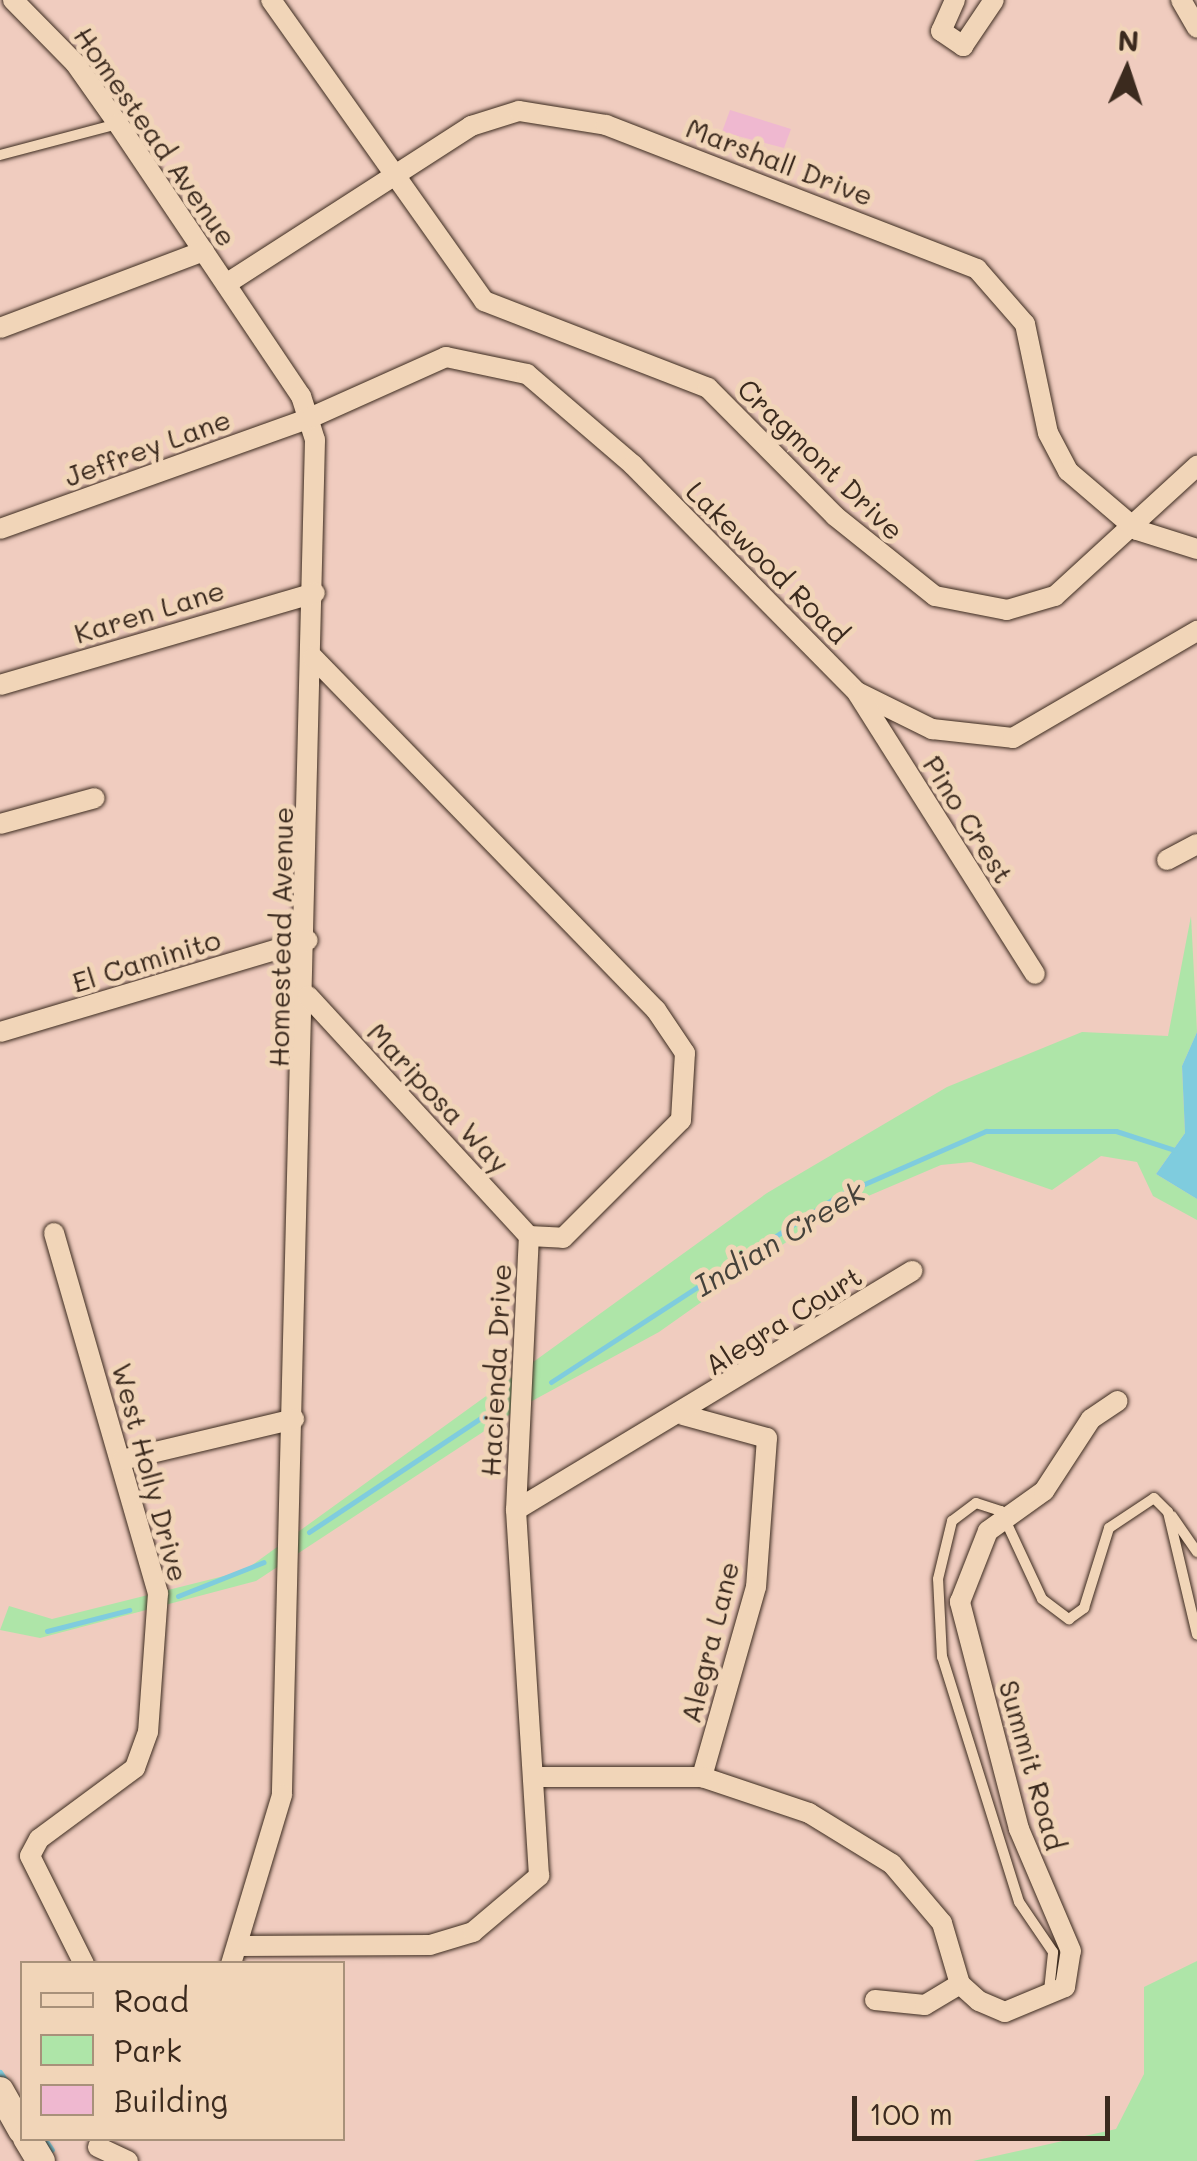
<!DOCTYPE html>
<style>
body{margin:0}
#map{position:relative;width:1197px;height:2161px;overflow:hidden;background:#f0ccbf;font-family:Mali,sans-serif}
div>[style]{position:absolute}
.green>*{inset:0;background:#aee5a8}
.water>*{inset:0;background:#7fccde}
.stream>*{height:5px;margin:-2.5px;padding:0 2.5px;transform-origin:2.5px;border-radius:2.5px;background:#7fccde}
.building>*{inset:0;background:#efb8d0}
.roads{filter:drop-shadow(0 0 2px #3b2a1e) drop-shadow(0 0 2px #3b2a1e)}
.lane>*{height:10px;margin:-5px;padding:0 5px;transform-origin:5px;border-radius:5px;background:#f1d5b8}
.street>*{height:20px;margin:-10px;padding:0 10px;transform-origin:10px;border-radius:10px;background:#f1d5b8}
.secondary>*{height:28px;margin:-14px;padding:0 14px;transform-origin:14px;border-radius:14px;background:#f1d5b8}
span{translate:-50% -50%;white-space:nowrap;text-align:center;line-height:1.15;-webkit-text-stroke:10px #f1d5b8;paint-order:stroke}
.street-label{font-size:28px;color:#3b2a1e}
.water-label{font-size:30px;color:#45423b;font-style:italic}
.legend{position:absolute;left:20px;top:1961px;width:325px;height:180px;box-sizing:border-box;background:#f1d5b8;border:2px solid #a8917a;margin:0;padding:12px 18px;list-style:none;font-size:30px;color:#3b2a1e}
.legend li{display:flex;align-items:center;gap:20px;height:50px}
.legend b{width:50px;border:2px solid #a8917a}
.north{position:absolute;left:1077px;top:20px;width:100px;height:100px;-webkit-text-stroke:8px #f1d5b8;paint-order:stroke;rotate:3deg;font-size:28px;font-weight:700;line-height:40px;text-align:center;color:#3b2a1e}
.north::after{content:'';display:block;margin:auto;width:35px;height:45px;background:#3b2a1e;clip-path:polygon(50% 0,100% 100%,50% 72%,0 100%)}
.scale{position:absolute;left:852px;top:2096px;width:258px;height:45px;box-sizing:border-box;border:5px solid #3b2a1e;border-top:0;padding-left:12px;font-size:30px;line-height:35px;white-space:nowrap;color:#3b2a1e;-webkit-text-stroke:8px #f1d5b8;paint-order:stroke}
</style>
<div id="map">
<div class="green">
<i style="clip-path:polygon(1191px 916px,1197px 1032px,1182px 1066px,1185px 1133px,1156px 1174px,1197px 1199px,1197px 1220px,1153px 1196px,1137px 1162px,1101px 1156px,1052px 1190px,971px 1162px,941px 1165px,826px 1214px,659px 1332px,521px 1407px,256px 1581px,40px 1638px,0 1630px,9px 1606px,52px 1619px,244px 1571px,767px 1193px,947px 1087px,1082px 1032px,1168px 1036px)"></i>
<i style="clip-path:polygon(1197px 1961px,1197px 2161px,973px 2161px,1116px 2129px,1144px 2074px,1144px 1987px)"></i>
</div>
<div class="water">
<i style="clip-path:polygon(1197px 1032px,1197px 1199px,1156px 1174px,1185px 1133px,1182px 1066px)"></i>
</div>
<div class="stream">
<i style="left:551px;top:1382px;width:341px;rotate:-33deg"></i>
<i style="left:837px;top:1196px;width:163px;rotate:-23.6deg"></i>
<i style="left:986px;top:1131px;width:130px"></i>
<i style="left:1116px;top:1131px;width:62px;rotate:17.9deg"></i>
<i style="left:309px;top:1532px;width:219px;rotate:-33.6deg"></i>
<i style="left:178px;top:1596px;width:92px;rotate:-21.6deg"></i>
<i style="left:47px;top:1631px;width:85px;rotate:-14.4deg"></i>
<i style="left:0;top:2072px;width:12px;rotate:55deg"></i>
<i style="left:44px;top:2138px;width:14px;rotate:56deg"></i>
</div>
<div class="building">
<i style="clip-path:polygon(730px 110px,791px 129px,784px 148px,722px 132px)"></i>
</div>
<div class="roads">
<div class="lane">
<i style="left:0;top:155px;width:121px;rotate:-14.8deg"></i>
<i style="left:1172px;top:1516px;width:44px;rotate:55.2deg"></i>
<i style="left:1049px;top:1991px;width:39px;rotate:-84deg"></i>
<i style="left:1053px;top:1952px;width:60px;rotate:-124.2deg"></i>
<i style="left:1019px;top:1902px;width:257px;rotate:-107.4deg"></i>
<i style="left:942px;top:1657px;width:78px;rotate:-92.9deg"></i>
<i style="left:938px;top:1579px;width:60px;rotate:-76.4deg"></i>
<i style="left:952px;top:1521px;width:30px;rotate:-37deg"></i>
<i style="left:976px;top:1503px;width:26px;rotate:18deg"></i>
<i style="left:1001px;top:1511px;width:97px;rotate:65deg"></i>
<i style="left:1042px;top:1599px;width:34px;rotate:37deg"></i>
<i style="left:1069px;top:1619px;width:19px;rotate:-36deg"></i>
<i style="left:1084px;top:1608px;width:84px;rotate:-72.6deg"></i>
<i style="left:1109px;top:1528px;width:54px;rotate:-33.7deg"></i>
<i style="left:1154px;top:1498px;width:20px;rotate:45deg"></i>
<i style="left:1168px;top:1512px;width:126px;rotate:76.7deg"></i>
</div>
<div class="street">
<i style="left:13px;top:0;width:88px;rotate:45.5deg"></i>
<i style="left:75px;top:63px;width:75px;rotate:54.8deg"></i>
<i style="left:118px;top:124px;width:328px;rotate:56.1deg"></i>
<i style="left:301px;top:396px;width:46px;rotate:72.3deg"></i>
<i style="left:315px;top:440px;width:1355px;rotate:91.4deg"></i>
<i style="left:282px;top:1795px;width:177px;rotate:106.8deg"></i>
<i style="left:271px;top:0;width:369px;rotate:54.7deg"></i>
<i style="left:484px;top:301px;width:240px;rotate:21.2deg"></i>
<i style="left:708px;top:388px;width:180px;rotate:45.2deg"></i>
<i style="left:835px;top:516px;width:128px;rotate:38.7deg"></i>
<i style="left:935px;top:596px;width:73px;rotate:11deg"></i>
<i style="left:1007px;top:610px;width:50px;rotate:-16.3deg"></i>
<i style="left:1055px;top:596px;width:193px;rotate:-42.5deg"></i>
<i style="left:955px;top:0;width:34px;rotate:114deg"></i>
<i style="left:941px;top:31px;width:27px;rotate:34deg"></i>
<i style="left:963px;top:46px;width:55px;rotate:-56deg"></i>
<i style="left:1181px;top:0;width:32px;rotate:60deg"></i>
<i style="left:226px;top:284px;width:292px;rotate:-32.8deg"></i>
<i style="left:471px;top:126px;width:50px;rotate:-17.4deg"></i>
<i style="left:519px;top:111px;width:88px;rotate:9.1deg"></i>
<i style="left:606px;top:125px;width:398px;rotate:21.2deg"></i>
<i style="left:977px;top:269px;width:73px;rotate:48.9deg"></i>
<i style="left:1025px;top:324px;width:111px;rotate:78.1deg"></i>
<i style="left:1048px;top:433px;width:43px;rotate:62.2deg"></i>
<i style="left:1068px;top:471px;width:91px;rotate:40.5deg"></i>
<i style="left:1137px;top:530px;width:63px;rotate:17.6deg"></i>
<i style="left:0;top:328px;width:218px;rotate:-20.7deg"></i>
<i style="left:0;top:529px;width:331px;rotate:-19.7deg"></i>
<i style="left:312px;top:417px;width:147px;rotate:-24.1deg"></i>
<i style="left:446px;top:357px;width:83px;rotate:11.9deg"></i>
<i style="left:527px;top:374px;width:140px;rotate:40.6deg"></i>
<i style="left:633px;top:465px;width:319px;rotate:45.4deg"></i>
<i style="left:857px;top:692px;width:84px;rotate:26.3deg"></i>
<i style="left:932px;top:729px;width:81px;rotate:6.3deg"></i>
<i style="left:1013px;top:738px;width:213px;rotate:-30.2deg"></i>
<i style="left:0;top:685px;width:328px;rotate:-16.3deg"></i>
<i style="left:858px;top:694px;width:331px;rotate:57.7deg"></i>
<i style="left:0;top:824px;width:98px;rotate:-15.3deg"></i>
<i style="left:1167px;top:860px;width:34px;rotate:-28deg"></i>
<i style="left:308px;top:996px;width:326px;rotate:47.4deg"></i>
<i style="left:0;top:1032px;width:321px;rotate:-16.6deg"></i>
<i style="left:54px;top:1233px;width:375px;rotate:73.9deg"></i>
<i style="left:158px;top:1593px;width:139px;rotate:94.1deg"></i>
<i style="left:148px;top:1732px;width:38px;rotate:110deg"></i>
<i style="left:135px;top:1768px;width:119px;rotate:143.5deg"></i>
<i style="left:39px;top:1839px;width:19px;rotate:118deg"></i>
<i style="left:30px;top:1856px;width:121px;rotate:63.4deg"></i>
<i style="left:683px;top:1415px;width:87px;rotate:15.3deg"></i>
<i style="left:767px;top:1438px;width:149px;rotate:94.2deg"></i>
<i style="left:756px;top:1587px;width:198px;rotate:105.9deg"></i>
<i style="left:122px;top:1460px;width:177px;rotate:-13.4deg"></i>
<i style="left:516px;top:1510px;width:463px;rotate:-31.1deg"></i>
<i style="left:537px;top:1777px;width:165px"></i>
<i style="left:702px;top:1777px;width:113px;rotate:18.6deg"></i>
<i style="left:809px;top:1813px;width:97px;rotate:31.6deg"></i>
<i style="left:892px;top:1864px;width:77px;rotate:49.7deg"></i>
<i style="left:942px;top:1923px;width:64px;rotate:73.6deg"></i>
<i style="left:960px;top:1984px;width:25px;rotate:42deg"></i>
<i style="left:979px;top:2001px;width:28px;rotate:23deg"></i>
<i style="left:1005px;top:2012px;width:65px;rotate:-22.6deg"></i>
<i style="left:1065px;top:1987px;width:36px;rotate:-81deg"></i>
<i style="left:1071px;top:1951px;width:133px;rotate:-113.1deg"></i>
<i style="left:1019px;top:1829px;width:235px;rotate:-104.6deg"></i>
<i style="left:960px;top:1602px;width:76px;rotate:-68.5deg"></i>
<i style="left:988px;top:1531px;width:69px;rotate:-35.5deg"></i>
<i style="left:1044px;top:1491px;width:86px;rotate:-56.9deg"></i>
<i style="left:1091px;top:1419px;width:32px;rotate:-34deg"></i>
<i style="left:241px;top:1946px;width:189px;rotate:-0.3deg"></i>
<i style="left:430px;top:1945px;width:45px;rotate:-16.8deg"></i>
<i style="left:473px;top:1932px;width:87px;rotate:-40.3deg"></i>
<i style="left:539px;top:1876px;width:367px;rotate:-93.6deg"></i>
<i style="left:516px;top:1510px;width:274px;rotate:-87.3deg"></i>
<i style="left:529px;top:1236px;width:34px;rotate:3deg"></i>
<i style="left:563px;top:1238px;width:167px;rotate:-45deg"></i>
<i style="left:681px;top:1120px;width:67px;rotate:-86.6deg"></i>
<i style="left:685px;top:1053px;width:52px;rotate:-124deg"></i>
<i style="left:656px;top:1010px;width:492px;rotate:-134.2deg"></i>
<i style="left:875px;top:2000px;width:50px;rotate:5.7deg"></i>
<i style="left:925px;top:2005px;width:41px;rotate:-31deg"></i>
<i style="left:98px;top:2147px;width:33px;rotate:25deg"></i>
</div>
<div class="secondary">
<i style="left:0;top:2091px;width:45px;rotate:60.6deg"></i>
<i style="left:27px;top:2138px;width:27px;rotate:59deg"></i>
</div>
</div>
<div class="street-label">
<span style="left:156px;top:136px;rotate:55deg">Homestead Avenue</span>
<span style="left:780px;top:161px;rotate:21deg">Marshall Drive</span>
<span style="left:147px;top:447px;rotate:-20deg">Jeffrey Lane</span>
<span style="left:821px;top:459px;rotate:44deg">Cragmont Drive</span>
<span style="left:768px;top:562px;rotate:45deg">Lakewood Road</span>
<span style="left:149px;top:611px;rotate:-17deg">Karen Lane</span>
<span style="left:969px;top:819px;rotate:58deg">Pino Crest</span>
<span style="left:280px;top:937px;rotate:-89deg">Homestead Avenue</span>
<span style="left:146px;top:960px;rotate:-17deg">El Caminito</span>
<span style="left:439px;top:1097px;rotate:47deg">Mariposa Way</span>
<span style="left:783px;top:1320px;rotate:-32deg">Alegra Court</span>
<span style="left:495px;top:1370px;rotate:-87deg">Hacienda Drive</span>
<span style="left:151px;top:1472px;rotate:75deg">West Holly Drive</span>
<span style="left:709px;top:1642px;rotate:-76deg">Alegra Lane</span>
<span style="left:1033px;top:1765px;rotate:74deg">Summit Road</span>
</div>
<div class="water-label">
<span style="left:779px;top:1238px;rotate:-31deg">Indian Creek</span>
</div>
<ul class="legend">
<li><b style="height:12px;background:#f1d5b8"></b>Road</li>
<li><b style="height:28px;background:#aee5a8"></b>Park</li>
<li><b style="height:28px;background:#efb8d0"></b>Building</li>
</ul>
<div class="north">N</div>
<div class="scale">100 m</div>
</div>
